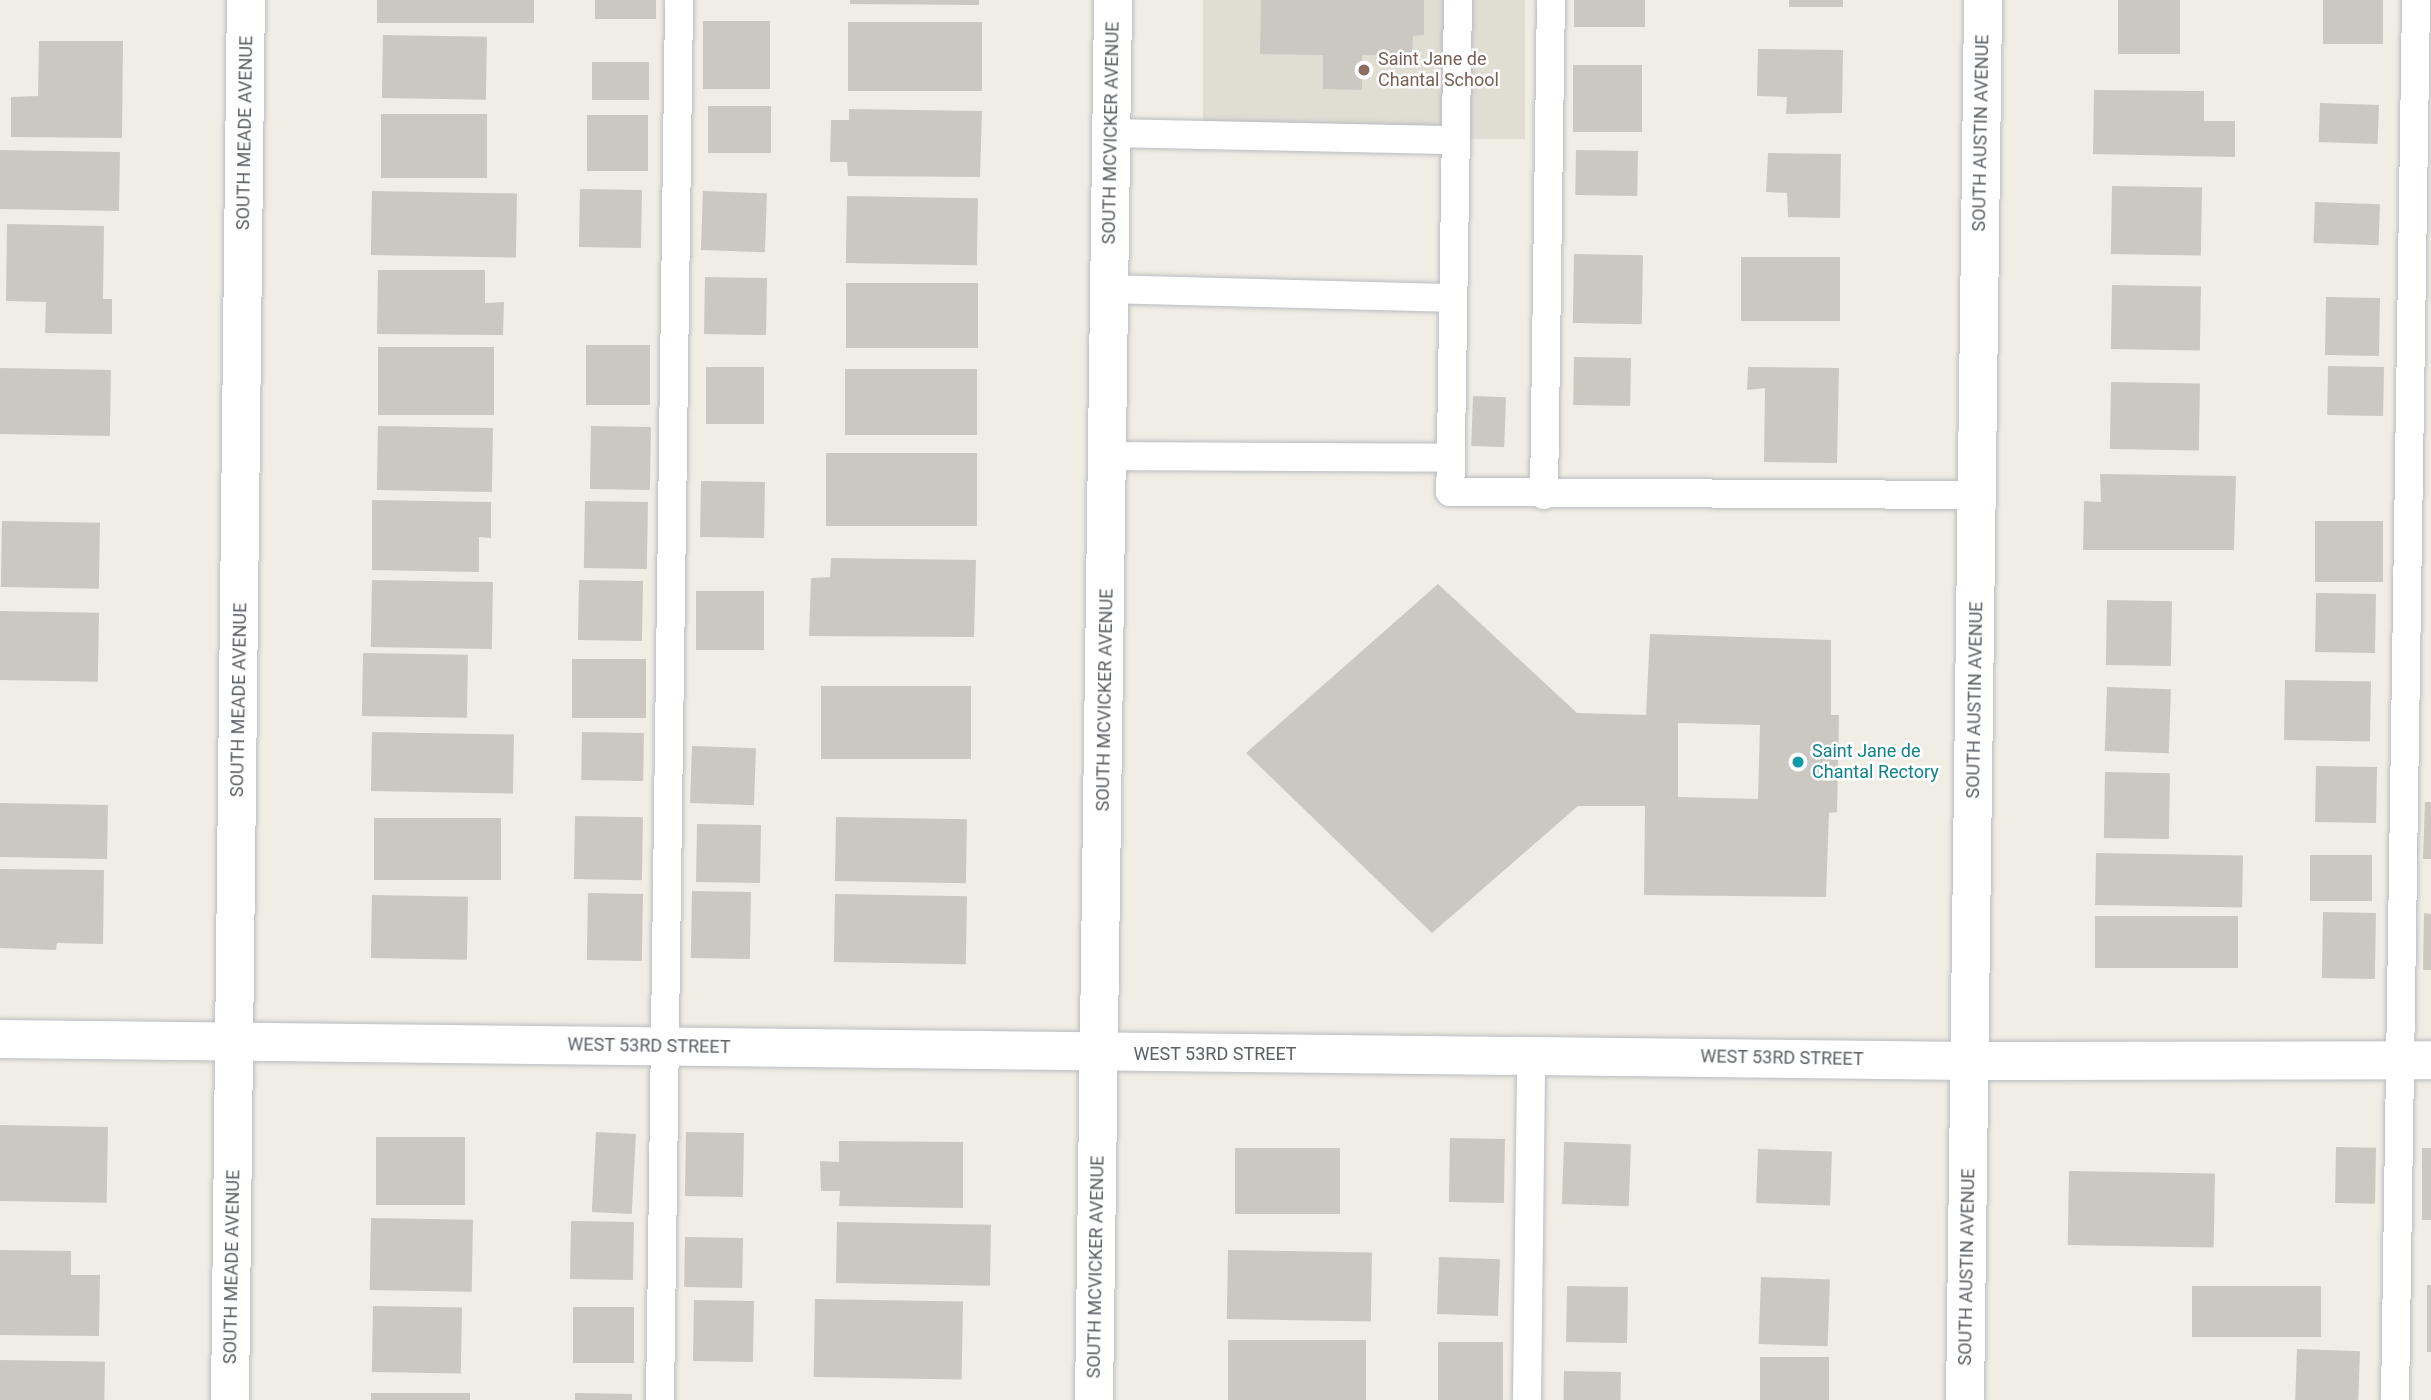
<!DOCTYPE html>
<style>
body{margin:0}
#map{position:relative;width:2431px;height:1400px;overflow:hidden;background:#f0ede4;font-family:Roboto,sans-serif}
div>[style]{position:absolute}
.education>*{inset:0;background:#e0ddd3;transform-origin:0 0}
.building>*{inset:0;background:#cbc8c1;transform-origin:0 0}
.roads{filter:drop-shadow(0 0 2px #b9bcc1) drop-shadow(0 0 2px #b9bcc1)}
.service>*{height:28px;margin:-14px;padding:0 14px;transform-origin:14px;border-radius:14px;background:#fff}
.minor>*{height:38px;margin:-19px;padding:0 19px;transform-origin:19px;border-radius:19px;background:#fff}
.tertiary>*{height:38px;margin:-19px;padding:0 19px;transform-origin:19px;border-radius:19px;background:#fff}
.dots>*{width:19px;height:19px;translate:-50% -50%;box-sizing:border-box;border:4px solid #fff;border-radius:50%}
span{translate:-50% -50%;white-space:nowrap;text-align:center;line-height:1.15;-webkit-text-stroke:5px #fff;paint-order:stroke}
.education-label{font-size:18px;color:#785e54}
.left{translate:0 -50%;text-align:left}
.street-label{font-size:18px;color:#5c6166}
.culture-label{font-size:18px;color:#0d838f}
</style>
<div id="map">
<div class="education">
<i style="left:1203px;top:0;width:322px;height:139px"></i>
</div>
<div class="building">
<i style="left:377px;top:0;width:157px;height:23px"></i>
<i style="left:595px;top:0;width:61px;height:19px"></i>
<i style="clip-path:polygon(850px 0,979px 0,979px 5px,850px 4px)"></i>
<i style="clip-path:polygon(1261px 0,1424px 0,1424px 35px,1413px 36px,1412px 56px,1362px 55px,1362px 90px,1323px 89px,1323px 55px,1260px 54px)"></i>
<i style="left:1574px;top:0;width:71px;height:27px"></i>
<i style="left:1789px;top:0;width:54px;height:7px"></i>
<i style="left:2118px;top:0;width:62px;height:54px"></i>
<i style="left:2323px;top:0;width:60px;height:44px"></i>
<i style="left:703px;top:21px;width:67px;height:68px"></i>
<i style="left:848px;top:22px;width:134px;height:69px"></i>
<i style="left:383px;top:35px;width:104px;height:63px;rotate:1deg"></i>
<i style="clip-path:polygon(39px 41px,123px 41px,122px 138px,11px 137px,11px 97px,38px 96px)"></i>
<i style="clip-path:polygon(1758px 49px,1843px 50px,1842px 113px,1786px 114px,1787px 97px,1757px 96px)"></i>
<i style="left:592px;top:62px;width:57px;height:38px"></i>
<i style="left:1573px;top:65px;width:69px;height:67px"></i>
<i style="clip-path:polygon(2094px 90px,2204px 91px,2204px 121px,2235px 121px,2235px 157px,2093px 154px)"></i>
<i style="left:2320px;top:103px;width:59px;height:39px;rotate:2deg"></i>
<i style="left:708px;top:106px;width:63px;height:47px"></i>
<i style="clip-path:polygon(849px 109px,982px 111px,980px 177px,848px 176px,847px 162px,830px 162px,831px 120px,849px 120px)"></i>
<i style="left:381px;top:114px;width:106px;height:64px"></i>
<i style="left:587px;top:115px;width:61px;height:56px"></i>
<i style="left:0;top:150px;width:120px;height:59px;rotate:1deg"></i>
<i style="left:1576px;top:150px;width:62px;height:45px;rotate:1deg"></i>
<i style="clip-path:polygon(1768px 153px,1841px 154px,1840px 218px,1788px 217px,1787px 193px,1766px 192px)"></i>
<i style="left:2112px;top:186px;width:90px;height:68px;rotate:1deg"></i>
<i style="left:580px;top:189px;width:62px;height:58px;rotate:1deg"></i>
<i style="left:372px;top:191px;width:145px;height:64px;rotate:1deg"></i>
<i style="left:703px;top:191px;width:64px;height:59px;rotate:2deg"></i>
<i style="left:847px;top:196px;width:131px;height:67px;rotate:1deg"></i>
<i style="left:2315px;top:202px;width:65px;height:41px;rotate:2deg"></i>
<i style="clip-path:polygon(7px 224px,104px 226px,103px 299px,112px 299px,112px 334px,45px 333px,46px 302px,6px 301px)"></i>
<i style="left:1574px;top:254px;width:69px;height:69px;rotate:1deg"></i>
<i style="left:1741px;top:257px;width:99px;height:64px"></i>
<i style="clip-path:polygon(378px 270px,485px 270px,485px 303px,504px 302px,503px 335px,377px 334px)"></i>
<i style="left:705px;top:277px;width:62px;height:57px;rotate:1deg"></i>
<i style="left:846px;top:283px;width:132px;height:65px"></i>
<i style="left:2112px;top:285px;width:89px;height:64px;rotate:1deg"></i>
<i style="left:2380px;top:298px;width:58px;height:54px;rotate:91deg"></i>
<i style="left:586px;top:345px;width:64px;height:60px"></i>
<i style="left:378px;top:347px;width:116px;height:68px"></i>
<i style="left:1574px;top:357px;width:57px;height:48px;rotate:1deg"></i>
<i style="left:2328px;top:366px;width:56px;height:49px;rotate:1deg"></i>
<i style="left:706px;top:367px;width:58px;height:57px"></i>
<i style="clip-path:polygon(1748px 367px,1839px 368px,1837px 463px,1764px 462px,1765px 388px,1747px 390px)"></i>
<i style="left:0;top:368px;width:111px;height:66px;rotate:1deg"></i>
<i style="left:845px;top:369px;width:132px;height:66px"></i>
<i style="left:2111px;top:382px;width:89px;height:67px;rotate:1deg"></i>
<i style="left:1473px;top:396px;width:33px;height:50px;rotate:2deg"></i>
<i style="left:378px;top:426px;width:115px;height:64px;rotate:1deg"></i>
<i style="left:591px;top:426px;width:60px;height:63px;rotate:1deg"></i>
<i style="left:826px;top:453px;width:151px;height:73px"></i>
<i style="clip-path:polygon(2100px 474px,2236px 476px,2234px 550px,2083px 550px,2084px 501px,2101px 502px)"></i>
<i style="left:701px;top:481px;width:64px;height:56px;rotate:1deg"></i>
<i style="clip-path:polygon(372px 500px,491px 502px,491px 538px,479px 537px,479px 572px,372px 570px)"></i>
<i style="left:585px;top:501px;width:63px;height:67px;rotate:1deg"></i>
<i style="left:2px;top:521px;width:98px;height:66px;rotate:1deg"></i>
<i style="left:2315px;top:521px;width:68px;height:61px"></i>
<i style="clip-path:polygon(831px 558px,976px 560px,974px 637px,809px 636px,811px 578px,830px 577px)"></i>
<i style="left:372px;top:580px;width:121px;height:67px;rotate:1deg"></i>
<i style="left:579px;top:580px;width:64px;height:60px;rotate:1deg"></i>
<i style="clip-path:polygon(evenodd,1438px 584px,1577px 713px,1646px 715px,1650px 634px,1831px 640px,1831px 715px,1839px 715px,1837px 812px,1829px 813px,1826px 897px,1644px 895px,1645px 806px,1578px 806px,1432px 933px,1246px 753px,1438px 584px,1678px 723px,1760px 725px,1758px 799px,1678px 797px,1678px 723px)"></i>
<i style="left:696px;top:591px;width:68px;height:59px"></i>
<i style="left:2316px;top:593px;width:60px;height:59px;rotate:1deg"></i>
<i style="left:2107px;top:600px;width:65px;height:65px;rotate:1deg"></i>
<i style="left:0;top:611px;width:99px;height:69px;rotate:1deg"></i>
<i style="left:363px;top:653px;width:105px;height:63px;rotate:1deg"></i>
<i style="left:572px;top:659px;width:74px;height:59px"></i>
<i style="left:2285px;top:680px;width:86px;height:60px;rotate:1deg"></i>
<i style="left:821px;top:686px;width:150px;height:73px"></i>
<i style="left:2107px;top:687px;width:64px;height:64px;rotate:2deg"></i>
<i style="left:372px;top:732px;width:142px;height:59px;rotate:1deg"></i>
<i style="left:582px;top:732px;width:62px;height:48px;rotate:1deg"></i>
<i style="left:692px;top:746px;width:64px;height:57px;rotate:2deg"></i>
<i style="left:2316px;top:766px;width:61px;height:56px;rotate:1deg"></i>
<i style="left:2105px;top:772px;width:65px;height:66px;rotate:1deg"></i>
<i style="clip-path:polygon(2425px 802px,2431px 802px,2431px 859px,2423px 859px)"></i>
<i style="left:0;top:803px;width:108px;height:54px;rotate:1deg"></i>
<i style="left:575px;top:816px;width:68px;height:63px;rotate:1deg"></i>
<i style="left:836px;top:817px;width:131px;height:64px;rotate:1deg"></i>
<i style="left:374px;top:818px;width:127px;height:62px"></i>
<i style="left:697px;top:824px;width:64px;height:58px;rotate:1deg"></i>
<i style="left:2096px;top:853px;width:147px;height:52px;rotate:1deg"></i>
<i style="left:2310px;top:855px;width:62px;height:46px"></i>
<i style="clip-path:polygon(0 869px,104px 870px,103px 944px,57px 943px,56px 950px,0 948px)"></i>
<i style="left:692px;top:891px;width:59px;height:67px;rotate:1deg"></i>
<i style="left:588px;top:893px;width:55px;height:67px;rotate:1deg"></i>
<i style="left:835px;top:894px;width:132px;height:68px;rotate:1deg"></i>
<i style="left:372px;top:895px;width:96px;height:63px;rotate:1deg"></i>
<i style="left:2323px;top:912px;width:53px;height:66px;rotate:1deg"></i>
<i style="clip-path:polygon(2424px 913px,2431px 914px,2431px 970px,2423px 970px)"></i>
<i style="left:2095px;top:916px;width:143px;height:52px"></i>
<i style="left:0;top:1125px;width:108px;height:76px;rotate:1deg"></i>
<i style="left:596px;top:1132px;width:40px;height:80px;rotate:3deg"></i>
<i style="left:686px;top:1132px;width:58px;height:64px;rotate:1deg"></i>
<i style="left:376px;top:1137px;width:89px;height:68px"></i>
<i style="left:1450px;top:1138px;width:55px;height:64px;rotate:1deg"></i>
<i style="clip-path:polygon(839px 1141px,963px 1142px,963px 1208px,839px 1206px,840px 1191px,821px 1191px,820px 1161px,839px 1162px)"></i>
<i style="left:1564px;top:1142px;width:67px;height:62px;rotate:2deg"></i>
<i style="left:2336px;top:1147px;width:40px;height:56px;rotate:1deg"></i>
<i style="left:1340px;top:1148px;width:66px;height:105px;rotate:90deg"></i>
<i style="left:2422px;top:1148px;width:9px;height:72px"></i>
<i style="left:1758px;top:1149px;width:74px;height:54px;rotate:2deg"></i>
<i style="left:2069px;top:1171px;width:146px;height:74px;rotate:1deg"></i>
<i style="left:371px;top:1218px;width:102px;height:72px;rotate:1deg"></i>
<i style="left:571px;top:1221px;width:63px;height:58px;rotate:1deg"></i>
<i style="left:837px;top:1222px;width:154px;height:61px;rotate:1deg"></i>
<i style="left:685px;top:1237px;width:58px;height:50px;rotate:1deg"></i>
<i style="clip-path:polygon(0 1250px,71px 1251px,71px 1275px,100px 1275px,99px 1336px,0 1335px)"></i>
<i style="left:1228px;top:1250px;width:144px;height:69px;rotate:1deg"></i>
<i style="left:1439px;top:1257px;width:61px;height:57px;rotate:2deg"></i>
<i style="left:1761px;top:1277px;width:69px;height:67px;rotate:2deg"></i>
<i style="left:2427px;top:1285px;width:4px;height:67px"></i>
<i style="left:1567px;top:1286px;width:61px;height:56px;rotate:1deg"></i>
<i style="left:2192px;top:1286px;width:129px;height:51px"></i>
<i style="left:815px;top:1299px;width:148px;height:78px;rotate:1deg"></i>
<i style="left:694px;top:1300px;width:60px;height:61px;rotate:1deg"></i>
<i style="left:373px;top:1306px;width:89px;height:66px;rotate:1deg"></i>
<i style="left:573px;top:1307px;width:61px;height:56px"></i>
<i style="left:1228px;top:1340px;width:138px;height:60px"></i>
<i style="left:1438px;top:1342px;width:65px;height:58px"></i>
<i style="left:2297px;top:1349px;width:63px;height:51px;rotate:2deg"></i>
<i style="left:1760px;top:1357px;width:69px;height:43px"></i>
<i style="left:0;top:1360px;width:105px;height:40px;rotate:1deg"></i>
<i style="left:1564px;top:1371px;width:57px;height:29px;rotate:1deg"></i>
<i style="left:371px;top:1393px;width:99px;height:7px"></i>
<i style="clip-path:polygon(575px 1393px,632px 1394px,632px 1400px,575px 1400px)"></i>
</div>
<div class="roads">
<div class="service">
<i style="left:1458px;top:0;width:492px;rotate:90.9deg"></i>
<i style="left:1450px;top:492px;width:527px;rotate:0.33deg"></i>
<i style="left:1111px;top:133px;width:345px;rotate:1.2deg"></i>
<i style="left:1109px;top:289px;width:344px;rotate:1.5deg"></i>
<i style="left:1109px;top:456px;width:341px;rotate:0.3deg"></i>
<i style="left:1544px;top:495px;width:495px;rotate:-89.2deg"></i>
<i style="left:660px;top:1400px;width:1400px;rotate:-89.22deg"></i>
<i style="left:1527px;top:1400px;width:346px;rotate:-89.3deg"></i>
<i style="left:2395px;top:1400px;width:1400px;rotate:-89.14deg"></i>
</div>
<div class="minor">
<i style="left:0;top:1039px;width:1970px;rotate:0.64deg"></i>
<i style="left:1970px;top:1061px;width:461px;rotate:-0.1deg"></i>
<i style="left:230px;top:1400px;width:1400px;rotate:-89.35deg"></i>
<i style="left:1094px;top:1400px;width:1400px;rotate:-89.22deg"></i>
</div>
<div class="tertiary">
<i style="left:1965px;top:1400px;width:1400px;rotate:-89.26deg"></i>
</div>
</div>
<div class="dots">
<i style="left:1364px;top:70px;background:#8d6e63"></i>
<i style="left:1798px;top:762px;background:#0f9aa8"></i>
</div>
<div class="education-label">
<span class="left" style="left:1378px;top:70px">Saint Jane de<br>Chantal School</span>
</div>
<div class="street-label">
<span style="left:245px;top:133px;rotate:-89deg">SOUTH MEADE AVENUE</span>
<span style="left:1111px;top:133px;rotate:-89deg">SOUTH MCVICKER AVENUE</span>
<span style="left:1981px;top:133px;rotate:-89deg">SOUTH AUSTIN AVENUE</span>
<span style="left:239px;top:700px;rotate:-89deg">SOUTH MEADE AVENUE</span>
<span style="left:1105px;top:700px;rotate:-89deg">SOUTH MCVICKER AVENUE</span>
<span style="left:1975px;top:700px;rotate:-89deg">SOUTH AUSTIN AVENUE</span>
<span style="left:649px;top:1046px;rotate:1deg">WEST 53RD STREET</span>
<span style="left:1215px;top:1054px">WEST 53RD STREET</span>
<span style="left:1782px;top:1058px;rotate:1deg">WEST 53RD STREET</span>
<span style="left:232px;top:1267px;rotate:-89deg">SOUTH MEADE AVENUE</span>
<span style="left:1096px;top:1267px;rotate:-89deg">SOUTH MCVICKER AVENUE</span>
<span style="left:1967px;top:1267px;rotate:-89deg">SOUTH AUSTIN AVENUE</span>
</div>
<div class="culture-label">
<span class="left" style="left:1812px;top:762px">Saint Jane de<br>Chantal Rectory</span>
</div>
</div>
